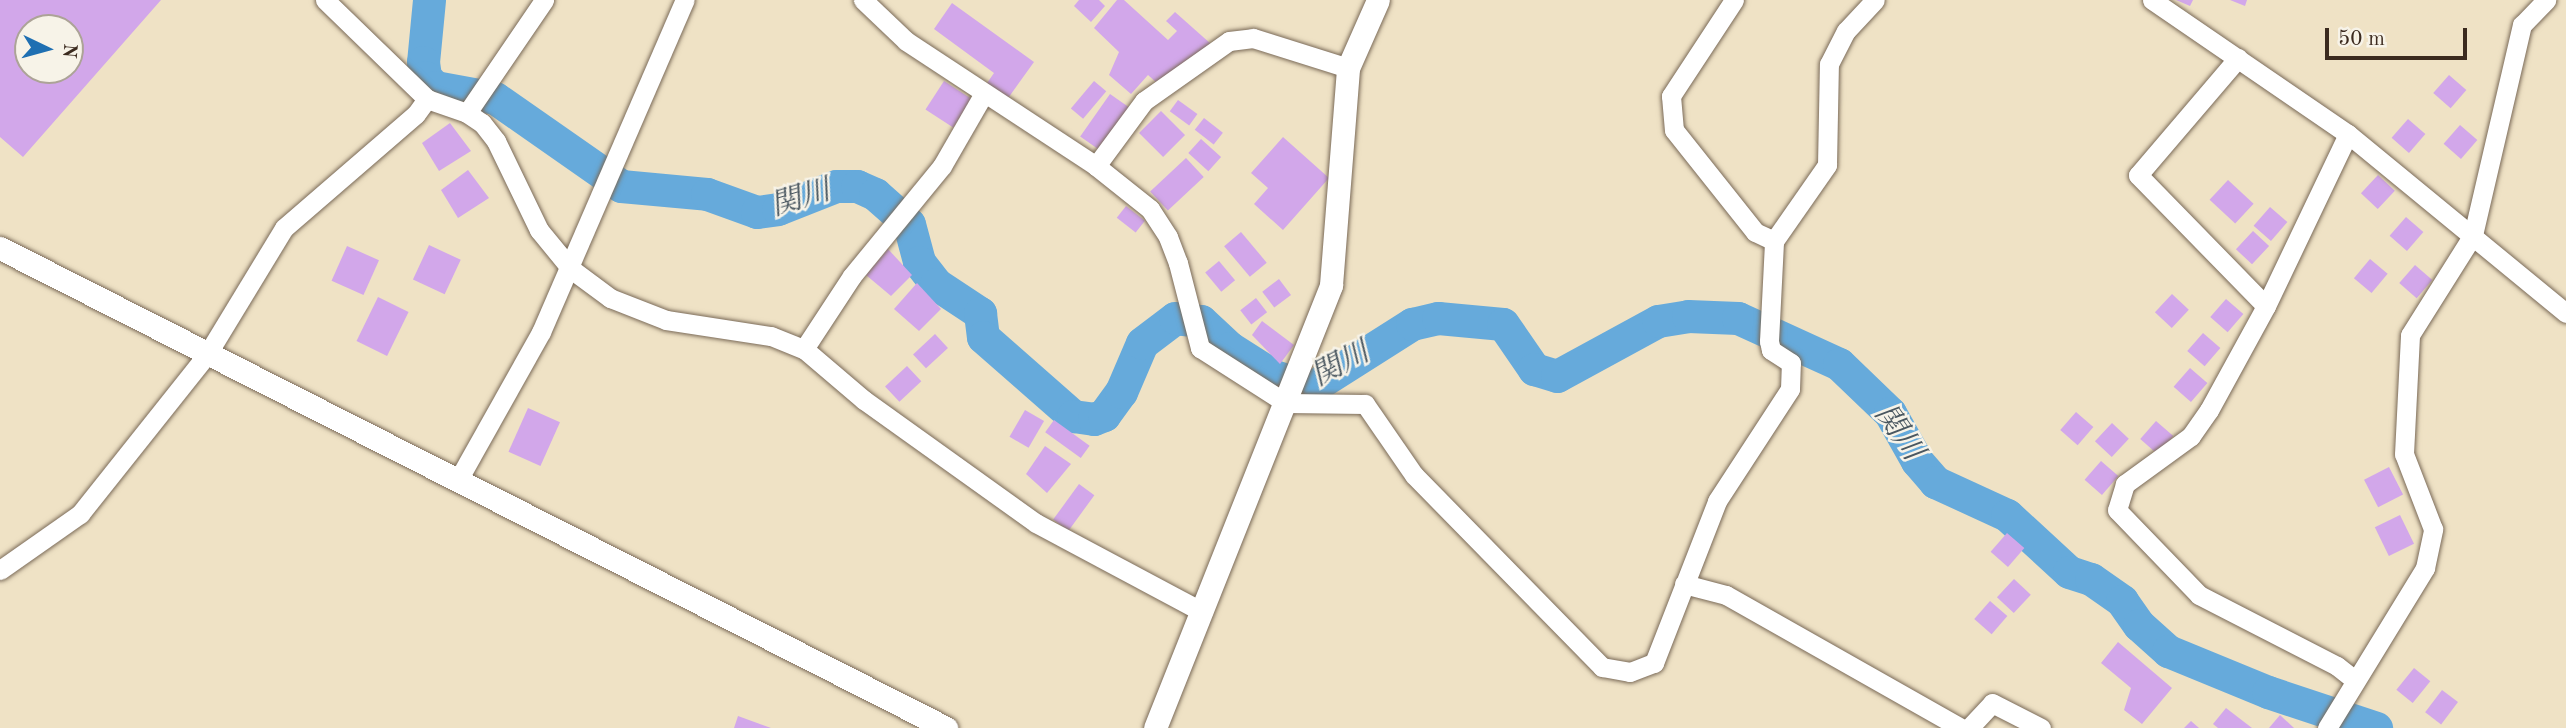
<!DOCTYPE html>
<meta charset="utf-8">
<style>
body{margin:0}
#map{position:relative;width:2566px;height:728px;overflow:hidden;background:#efe2c5;font-family:"Old Standard TT","Noto Serif JP",serif}
div>[style]{position:absolute}
.river>*{height:33px;margin:-16.5px;padding:0 16.5px;transform-origin:16.5px;border-radius:16.5px;background:#66aadb}
.building>*{inset:0;background:#d2a7ea;transform-origin:0 0}
.roads{filter:drop-shadow(0 0 2px #7a6a58) drop-shadow(0 0 2px #7a6a58)}
.minor>*{height:19px;margin:-9.5px;padding:0 9.5px;transform-origin:9.5px;border-radius:9.5px;background:#fff}
.tertiary>*{height:23px;margin:-11.5px;padding:0 11.5px;transform-origin:11.5px;border-radius:11.5px;background:#fff}
span{translate:-50% -50%;white-space:nowrap;text-align:center;line-height:1.15;-webkit-text-stroke:5px #f7f3e8;paint-order:stroke}
.water-label{font-size:30px;color:#4a5760;font-style:italic}
.north{position:absolute;left:14px;top:14px;width:70px;height:70px;box-sizing:border-box;background:#f7f3e8;border:2px solid #aca397;border-radius:50%;rotate:95deg;font-size:19px;font-weight:700;line-height:28px;text-align:center;color:#3b2a1e}
.north::after{content:'';display:block;margin:auto;width:24px;height:32px;background:#1f6fb2;clip-path:polygon(50% 0,100% 100%,50% 72%,0 100%)}
.scale{position:absolute;left:2325px;top:28px;width:142px;height:32px;box-sizing:border-box;border:4px solid #3b2a1e;border-top:0;padding-left:9px;font-size:21px;line-height:24px;white-space:nowrap;color:#3b2a1e;-webkit-text-stroke:5px #f7f3e8;paint-order:stroke}
</style>
<div id="map">
<div class="river">
<i style="left:429px;top:0;width:62px;rotate:95.5deg"></i>
<i style="left:423px;top:62px;width:15px;rotate:82deg"></i>
<i style="left:425px;top:77px;width:14px;rotate:45deg"></i>
<i style="left:435px;top:87px;width:61px;rotate:10.4deg"></i>
<i style="left:495px;top:98px;width:154px;rotate:34.9deg"></i>
<i style="left:621px;top:186px;width:86px;rotate:5.3deg"></i>
<i style="left:707px;top:194px;width:53px;rotate:19.8deg"></i>
<i style="left:757px;top:212px;width:21px;rotate:-8deg"></i>
<i style="left:778px;top:209px;width:62px;rotate:-21.6deg"></i>
<i style="left:836px;top:186px;width:21px"></i>
<i style="left:857px;top:186px;width:20px;rotate:24deg"></i>
<i style="left:875px;top:194px;width:45px;rotate:41.4deg"></i>
<i style="left:909px;top:224px;width:39px;rotate:75deg"></i>
<i style="left:919px;top:262px;width:28px;rotate:52deg"></i>
<i style="left:936px;top:284px;width:53px;rotate:33.4deg"></i>
<i style="left:980px;top:313px;width:24px;rotate:83deg"></i>
<i style="left:983px;top:337px;width:120px;rotate:41.3deg"></i>
<i style="left:1073px;top:416px;width:21px;rotate:8deg"></i>
<i style="left:1094px;top:419px;width:11px;rotate:-22deg"></i>
<i style="left:1104px;top:415px;width:29px;rotate:-54deg"></i>
<i style="left:1121px;top:392px;width:53px;rotate:-66.8deg"></i>
<i style="left:1142px;top:343px;width:41px;rotate:-37.1deg"></i>
<i style="left:1175px;top:318px;width:26px;rotate:7deg"></i>
<i style="left:1201px;top:321px;width:40px;rotate:43deg"></i>
<i style="left:1230px;top:348px;width:52px;rotate:32.5deg"></i>
<i style="left:1274px;top:376px;width:39px;rotate:18deg"></i>
<i style="left:1311px;top:388px;width:120px;rotate:-32.4deg"></i>
<i style="left:1412px;top:324px;width:27px;rotate:-13deg"></i>
<i style="left:1438px;top:318px;width:65px;rotate:5.3deg"></i>
<i style="left:1503px;top:324px;width:55px;rotate:55.4deg"></i>
<i style="left:1534px;top:369px;width:24px;rotate:17deg"></i>
<i style="left:1557px;top:376px;width:115px;rotate:-28.6deg"></i>
<i style="left:1658px;top:321px;width:30px;rotate:-9deg"></i>
<i style="left:1688px;top:316px;width:50px;rotate:2.3deg"></i>
<i style="left:1738px;top:318px;width:111px;rotate:24.5deg"></i>
<i style="left:1839px;top:364px;width:71px;rotate:43.9deg"></i>
<i style="left:1890px;top:413px;width:55px;rotate:60.6deg"></i>
<i style="left:1917px;top:461px;width:28px;rotate:49deg"></i>
<i style="left:1935px;top:482px;width:79px;rotate:24.6deg"></i>
<i style="left:2007px;top:515px;width:84px;rotate:42.6deg"></i>
<i style="left:2069px;top:572px;width:23px;rotate:18deg"></i>
<i style="left:2091px;top:579px;width:38px;rotate:35deg"></i>
<i style="left:2122px;top:601px;width:29px;rotate:55deg"></i>
<i style="left:2139px;top:625px;width:39px;rotate:42deg"></i>
<i style="left:2168px;top:651px;width:108px;rotate:22.3deg"></i>
<i style="left:2268px;top:692px;width:114px;rotate:18.4deg"></i>
</div>
<div class="building">
<i style="clip-path:polygon(evenodd,0 0,161px 0,23px 157px,0 137px,0 0,28px 28px,70px 28px,70px 70px,28px 70px,28px 28px)"></i>
<i style="clip-path:polygon(1079px 0,1099px 0,1105px 6px,1091px 22px,1074px 6px)"></i>
<i style="clip-path:polygon(1117px 0,1124px 0,1168px 40px,1177px 31px,1166px 21px,1175px 12px,1211px 44px,1157px 83px,1148px 75px,1131px 94px,1109px 75px,1119px 52px,1094px 28px)"></i>
<i style="clip-path:polygon(2176px 0,2193px 0,2190px 6px)"></i>
<i style="clip-path:polygon(2230px 0,2247px 0,2245px 6px)"></i>
<i style="clip-path:polygon(952px 3px,1034px 62px,1006px 101px,985px 86px,994px 73px,934px 29px)"></i>
<i style="left:2449px;top:75px;width:23px;height:24px;rotate:41deg"></i>
<i style="left:944px;top:81px;width:33px;height:34px;rotate:33deg"></i>
<i style="left:1094px;top:81px;width:16px;height:36px;rotate:40deg"></i>
<i style="left:1110px;top:94px;width:24px;height:52px;rotate:35deg"></i>
<i style="left:1178px;top:100px;width:24px;height:14px;rotate:36deg"></i>
<i style="left:1161px;top:111px;width:34px;height:31px;rotate:45deg"></i>
<i style="left:1204px;top:118px;width:24px;height:15px;rotate:38deg"></i>
<i style="left:2408px;top:119px;width:23px;height:25px;rotate:41deg"></i>
<i style="clip-path:polygon(450px 123px,471px 151px,439px 171px,422px 143px)"></i>
<i style="left:2460px;top:125px;width:23px;height:25px;rotate:41deg"></i>
<i style="clip-path:polygon(1283px 137px,1329px 178px,1283px 230px,1254px 204px,1268px 188px,1251px 173px)"></i>
<i style="left:1201px;top:139px;width:27px;height:19px;rotate:42deg"></i>
<i style="left:1186px;top:158px;width:26px;height:49px;rotate:47deg"></i>
<i style="clip-path:polygon(468px 170px,489px 198px,458px 218px,441px 190px)"></i>
<i style="left:2378px;top:175px;width:23px;height:25px;rotate:43deg"></i>
<i style="left:2228px;top:180px;width:35px;height:27px;rotate:43deg"></i>
<i style="left:1126px;top:206px;width:24px;height:15px;rotate:38deg"></i>
<i style="left:2270px;top:207px;width:23px;height:25px;rotate:41deg"></i>
<i style="left:2406px;top:217px;width:23px;height:25px;rotate:41deg"></i>
<i style="left:2253px;top:231px;width:22px;height:25px;rotate:43deg"></i>
<i style="left:1241px;top:232px;width:40px;height:22px;rotate:50deg"></i>
<i style="left:429px;top:245px;width:35px;height:38px;rotate:25deg"></i>
<i style="left:347px;top:246px;width:35px;height:38px;rotate:24deg"></i>
<i style="clip-path:polygon(888px 249px,912px 275px,891px 296px,866px 275px)"></i>
<i style="left:2370px;top:259px;width:23px;height:25px;rotate:40deg"></i>
<i style="left:1219px;top:261px;width:25px;height:18px;rotate:50deg"></i>
<i style="left:2415px;top:265px;width:23px;height:24px;rotate:41deg"></i>
<i style="left:1279px;top:279px;width:20px;height:21px;rotate:53deg"></i>
<i style="clip-path:polygon(917px 283px,941px 309px,919px 331px,894px 309px)"></i>
<i style="left:2172px;top:294px;width:23px;height:25px;rotate:43deg"></i>
<i style="left:378px;top:297px;width:34px;height:49px;rotate:26deg"></i>
<i style="left:1256px;top:298px;width:18px;height:20px;rotate:52deg"></i>
<i style="left:2226px;top:299px;width:23px;height:24px;rotate:41deg"></i>
<i style="clip-path:polygon(1262px 321px,1294px 345px,1280px 364px,1252px 335px)"></i>
<i style="left:2203px;top:333px;width:23px;height:24px;rotate:41deg"></i>
<i style="left:935px;top:334px;width:19px;height:30px;rotate:47deg"></i>
<i style="left:907px;top:366px;width:21px;height:30px;rotate:47deg"></i>
<i style="left:2190px;top:368px;width:23px;height:25px;rotate:41deg"></i>
<i style="left:528px;top:408px;width:35px;height:48px;rotate:24deg"></i>
<i style="left:1025px;top:410px;width:22px;height:31px;rotate:30deg"></i>
<i style="left:2076px;top:412px;width:23px;height:24px;rotate:41deg"></i>
<i style="left:1054px;top:420px;width:44px;height:15px;rotate:36deg"></i>
<i style="left:2156px;top:421px;width:23px;height:24px;rotate:41deg"></i>
<i style="left:2112px;top:423px;width:23px;height:25px;rotate:43deg"></i>
<i style="clip-path:polygon(1045px 446px,1071px 464px,1047px 493px,1026px 474px)"></i>
<i style="left:2101px;top:461px;width:23px;height:25px;rotate:41deg"></i>
<i style="left:2389px;top:467px;width:31px;height:28px;rotate:63deg"></i>
<i style="left:1079px;top:484px;width:19px;height:44px;rotate:36deg"></i>
<i style="left:2400px;top:515px;width:32px;height:28px;rotate:64deg"></i>
<i style="left:2007px;top:533px;width:23px;height:25px;rotate:41deg"></i>
<i style="left:2014px;top:579px;width:23px;height:25px;rotate:43deg"></i>
<i style="left:1990px;top:601px;width:23px;height:24px;rotate:41deg"></i>
<i style="clip-path:polygon(2118px 642px,2172px 688px,2142px 724px,2124px 710px,2131px 688px,2101px 663px)"></i>
<i style="left:2414px;top:668px;width:21px;height:28px;rotate:39deg"></i>
<i style="left:2442px;top:690px;width:20px;height:28px;rotate:37deg"></i>
<i style="clip-path:polygon(2226px 708px,2252px 728px,2218px 728px,2213px 724px)"></i>
<i style="clip-path:polygon(2280px 715px,2294px 728px,2269px 728px)"></i>
<i style="clip-path:polygon(738px 716px,771px 728px,734px 728px)"></i>
<i style="clip-path:polygon(2191px 721px,2199px 728px,2184px 728px)"></i>
</div>
<div class="roads">
<div class="minor">
<i style="left:325px;top:0;width:142px;rotate:44.1deg"></i>
<i style="left:427px;top:99px;width:42px;rotate:19.3deg"></i>
<i style="left:467px;top:113px;width:18px;rotate:34deg"></i>
<i style="left:482px;top:123px;width:23px;rotate:52deg"></i>
<i style="left:496px;top:141px;width:99px;rotate:64.2deg"></i>
<i style="left:539px;top:230px;width:50px;rotate:50.6deg"></i>
<i style="left:571px;top:269px;width:49px;rotate:36.6deg"></i>
<i style="left:610px;top:298px;width:60px;rotate:21.4deg"></i>
<i style="left:666px;top:320px;width:106px;rotate:8.7deg"></i>
<i style="left:771px;top:336px;width:35px;rotate:22deg"></i>
<i style="left:804px;top:349px;width:79px;rotate:40.4deg"></i>
<i style="left:864px;top:400px;width:211px;rotate:35.6deg"></i>
<i style="left:1036px;top:523px;width:189px;rotate:28.1deg"></i>
<i style="left:863px;top:0;width:59px;rotate:43.6deg"></i>
<i style="left:906px;top:41px;width:227px;rotate:33.3deg"></i>
<i style="left:1096px;top:166px;width:69px;rotate:38.5deg"></i>
<i style="left:1150px;top:209px;width:33px;rotate:57deg"></i>
<i style="left:1168px;top:237px;width:28px;rotate:69deg"></i>
<i style="left:1178px;top:263px;width:88px;rotate:75.5deg"></i>
<i style="left:1200px;top:348px;width:102px;rotate:32.6deg"></i>
<i style="left:1286px;top:403px;width:79px;rotate:0.7deg"></i>
<i style="left:1365px;top:404px;width:86px;rotate:55.4deg"></i>
<i style="left:1414px;top:475px;width:269px;rotate:45.6deg"></i>
<i style="left:1602px;top:667px;width:28px;rotate:10deg"></i>
<i style="left:1630px;top:672px;width:26px;rotate:-21deg"></i>
<i style="left:1654px;top:663px;width:174px;rotate:-68.7deg"></i>
<i style="left:1717px;top:501px;width:134px;rotate:-56.9deg"></i>
<i style="left:1790px;top:389px;width:26px;rotate:-88deg"></i>
<i style="left:1791px;top:363px;width:24px;rotate:-147deg"></i>
<i style="left:1771px;top:350px;width:9px;rotate:-103deg"></i>
<i style="left:1769px;top:341px;width:100px;rotate:-87.1deg"></i>
<i style="left:1774px;top:241px;width:93px;rotate:-55.1deg"></i>
<i style="left:1827px;top:165px;width:101px;rotate:-88.9deg"></i>
<i style="left:1829px;top:64px;width:37px;rotate:-63deg"></i>
<i style="left:1846px;top:31px;width:42px;rotate:-46.9deg"></i>
<i style="left:1734px;top:0;width:115px;rotate:123.3deg"></i>
<i style="left:1671px;top:96px;width:34px;rotate:85deg"></i>
<i style="left:1674px;top:130px;width:130px;rotate:51.5deg"></i>
<i style="left:1755px;top:232px;width:21px;rotate:25deg"></i>
<i style="left:2152px;top:0;width:237px;rotate:34.4deg"></i>
<i style="left:2348px;top:134px;width:282px;rotate:39.4deg"></i>
<i style="left:2238px;top:58px;width:154px;rotate:130.5deg"></i>
<i style="left:2138px;top:175px;width:183px;rotate:45.7deg"></i>
<i style="left:467px;top:113px;width:137px;rotate:-55.7deg"></i>
<i style="left:2348px;top:134px;width:191px;rotate:115.5deg"></i>
<i style="left:2266px;top:306px;width:119px;rotate:118.7deg"></i>
<i style="left:2209px;top:410px;width:32px;rotate:125deg"></i>
<i style="left:2191px;top:436px;width:82px;rotate:144deg"></i>
<i style="left:2125px;top:484px;width:27px;rotate:107deg"></i>
<i style="left:2117px;top:510px;width:118px;rotate:46deg"></i>
<i style="left:2199px;top:595px;width:155px;rotate:27.2deg"></i>
<i style="left:2337px;top:666px;width:23px;rotate:38deg"></i>
<i style="left:1096px;top:166px;width:81px;rotate:-53.6deg"></i>
<i style="left:1144px;top:101px;width:104px;rotate:-35.2deg"></i>
<i style="left:1229px;top:41px;width:24px;rotate:-7deg"></i>
<i style="left:1253px;top:38px;width:100px;rotate:17.5deg"></i>
<i style="left:804px;top:349px;width:87px;rotate:-56.7deg"></i>
<i style="left:852px;top:276px;width:142px;rotate:-50.7deg"></i>
<i style="left:942px;top:166px;width:82px;rotate:-60deg"></i>
<i style="left:458px;top:480px;width:170px;rotate:-60.7deg"></i>
<i style="left:541px;top:332px;width:362px;rotate:-66.6deg"></i>
<i style="left:0;top:570px;width:98px;rotate:-35deg"></i>
<i style="left:80px;top:514px;width:206px;rotate:-51.5deg"></i>
<i style="left:208px;top:353px;width:146px;rotate:-58.7deg"></i>
<i style="left:284px;top:228px;width:174px;rotate:-40.8deg"></i>
<i style="left:416px;top:114px;width:19px;rotate:-54deg"></i>
<i style="left:1684px;top:584px;width:43px;rotate:14.7deg"></i>
<i style="left:1726px;top:595px;width:270px;rotate:29.5deg"></i>
<i style="left:1969px;top:728px;width:34px;rotate:-47deg"></i>
<i style="left:1992px;top:703px;width:55px;rotate:27deg"></i>
<i style="left:2327px;top:728px;width:188px;rotate:-58.5deg"></i>
<i style="left:2425px;top:568px;width:40px;rotate:-78deg"></i>
<i style="left:2433px;top:529px;width:80px;rotate:-111.1deg"></i>
<i style="left:2404px;top:454px;width:119px;rotate:-87.1deg"></i>
<i style="left:2410px;top:335px;width:118px;rotate:-57.8deg"></i>
<i style="left:2473px;top:235px;width:216px;rotate:-76.9deg"></i>
<i style="left:2522px;top:25px;width:35px;rotate:-46deg"></i>
</div>
<div class="tertiary">
<i style="left:0;top:248px;width:1061px;rotate:26.9deg"></i>
<i style="left:1155px;top:728px;width:477px;rotate:-68.3deg"></i>
<i style="left:1331px;top:285px;width:218px;rotate:-85.5deg"></i>
<i style="left:1348px;top:68px;width:74px;rotate:-66.2deg"></i>
</div>
</div>
<div class="water-label">
<span style="left:801px;top:199px;rotate:-17deg">関川</span>
<span style="left:1341px;top:365px;rotate:-28deg">関川</span>
<span style="left:1898px;top:433px;rotate:55deg">関川</span>
</div>
<div class="north">N</div>
<div class="scale">50 m</div>
</div>
